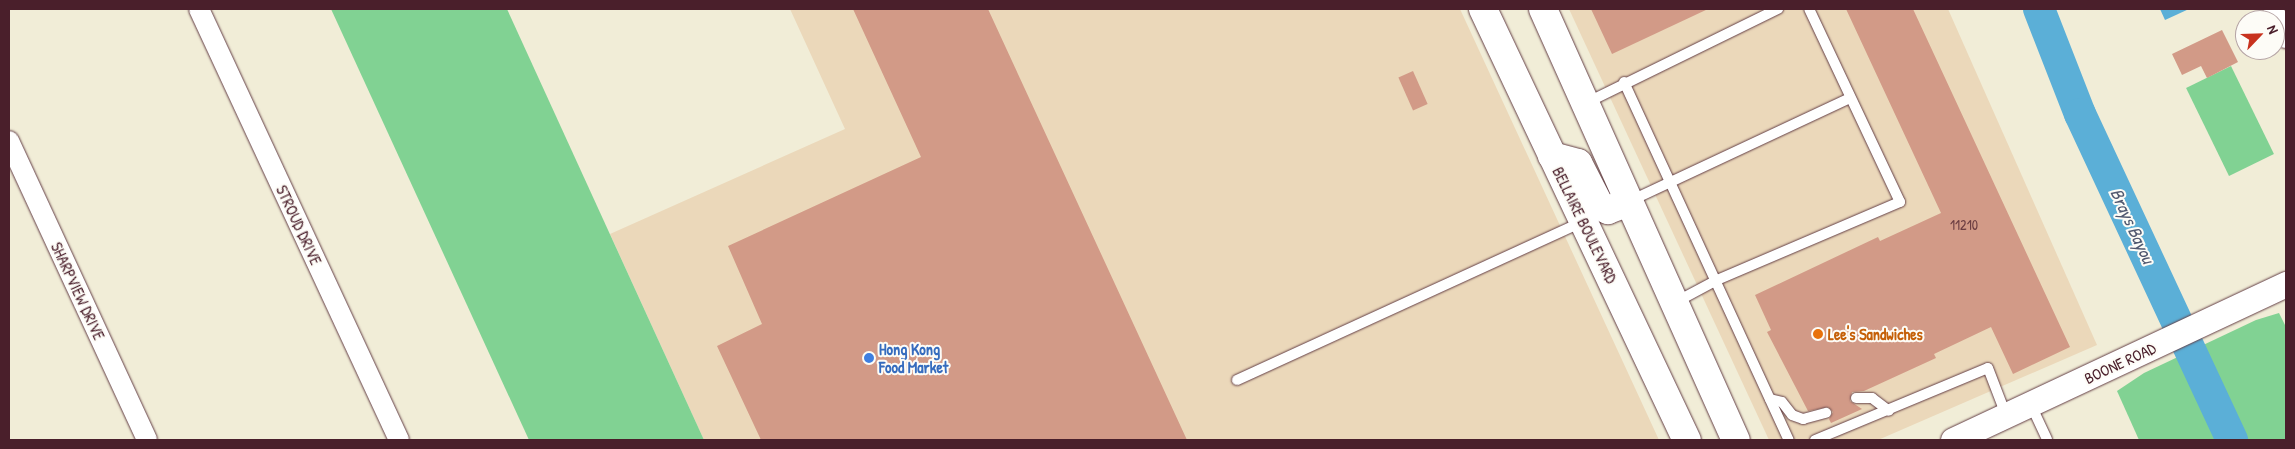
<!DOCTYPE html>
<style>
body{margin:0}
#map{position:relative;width:2295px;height:449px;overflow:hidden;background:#f1edd7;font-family:"Patrick Hand",sans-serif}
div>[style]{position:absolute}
.built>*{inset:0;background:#ebd8ba}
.green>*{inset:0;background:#81d293;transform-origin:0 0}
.water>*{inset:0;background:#5bafd7}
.river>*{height:32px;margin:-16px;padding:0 16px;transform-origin:16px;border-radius:16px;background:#5bafd7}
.building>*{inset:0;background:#d29a87;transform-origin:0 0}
.roads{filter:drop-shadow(0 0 1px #633e45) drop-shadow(0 0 1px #633e45)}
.service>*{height:10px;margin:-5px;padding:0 5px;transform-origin:5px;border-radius:5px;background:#fff}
.minor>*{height:20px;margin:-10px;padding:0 10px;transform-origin:10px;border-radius:10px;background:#fff}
.tertiary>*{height:25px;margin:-12.5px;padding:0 12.5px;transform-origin:12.5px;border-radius:12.5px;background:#fff}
.primary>*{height:28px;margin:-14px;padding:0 14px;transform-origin:14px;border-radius:14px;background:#fff}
.dots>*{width:14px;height:14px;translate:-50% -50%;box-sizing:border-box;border:2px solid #fdfcf7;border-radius:50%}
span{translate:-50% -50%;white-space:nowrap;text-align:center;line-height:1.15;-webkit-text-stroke:4px #fdfcf7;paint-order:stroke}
.number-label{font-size:14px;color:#6c3e42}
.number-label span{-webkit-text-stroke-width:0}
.street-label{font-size:16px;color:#4a1f2b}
.food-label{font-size:16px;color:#c56008;font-weight:700}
.left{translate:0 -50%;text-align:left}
.shop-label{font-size:16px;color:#366cbe;font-weight:700}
.water-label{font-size:18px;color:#515970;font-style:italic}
.frame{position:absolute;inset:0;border:10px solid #4a1f2b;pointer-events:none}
.north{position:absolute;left:2235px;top:10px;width:50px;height:50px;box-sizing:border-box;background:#fdfcf7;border:1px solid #b5a4a5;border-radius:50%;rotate:66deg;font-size:14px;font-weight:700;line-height:20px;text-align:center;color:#4a1f2b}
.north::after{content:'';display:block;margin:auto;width:18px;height:22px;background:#c8321e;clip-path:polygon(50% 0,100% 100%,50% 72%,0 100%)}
</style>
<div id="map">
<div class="built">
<i style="clip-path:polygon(790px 9px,1460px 9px,1659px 440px,704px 440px,610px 234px,845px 129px)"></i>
<i style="clip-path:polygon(1569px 9px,1948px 9px,2097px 345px,1878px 440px,1769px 440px)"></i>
</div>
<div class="green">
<i style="clip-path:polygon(331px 9px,507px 9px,704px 440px,529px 440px)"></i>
<i style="left:2231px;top:66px;width:98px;height:50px;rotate:64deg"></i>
<i style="clip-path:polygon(2279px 313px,2286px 327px,2286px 440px,2139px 440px,2117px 391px,2144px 373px,2256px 320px)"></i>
</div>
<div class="water">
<i style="clip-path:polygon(2160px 9px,2189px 9px,2165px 20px)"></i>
</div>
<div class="river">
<i style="left:2039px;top:9px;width:113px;rotate:68.7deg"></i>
<i style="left:2080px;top:114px;width:360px;rotate:65deg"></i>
</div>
<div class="building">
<i style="clip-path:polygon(853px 9px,988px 9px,1187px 440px,761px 440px,717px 346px,762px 324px,728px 246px,921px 157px)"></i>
<i style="clip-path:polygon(1591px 9px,1708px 9px,1612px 54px)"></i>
<i style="clip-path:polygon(1846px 9px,1913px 9px,2070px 347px,2013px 374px,1991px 327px,1934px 354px,1936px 358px,1864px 391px,1852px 392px,1850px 401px,1862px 409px,1831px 423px,1829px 419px,1833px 412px,1828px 407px,1808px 411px,1767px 332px,1771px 330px,1755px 295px,1878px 237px,1880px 241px,1941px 213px)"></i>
<i style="clip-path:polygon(2222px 30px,2238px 62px,2207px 78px,2201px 66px,2182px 75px,2172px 54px)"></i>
<i style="left:1413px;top:71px;width:36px;height:16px;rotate:66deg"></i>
</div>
<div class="roads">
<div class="service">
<i style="left:1624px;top:82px;width:394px;rotate:65.3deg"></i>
<i style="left:1586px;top:103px;width:214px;rotate:-26.1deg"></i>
<i style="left:1630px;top:201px;width:243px;rotate:-25.1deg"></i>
<i style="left:1674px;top:303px;width:49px;rotate:-28.1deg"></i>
<i style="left:1717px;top:280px;width:199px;rotate:-23.1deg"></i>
<i style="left:1900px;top:202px;width:213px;rotate:-115.2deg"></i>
<i style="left:1237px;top:380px;width:379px;rotate:-24.6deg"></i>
<i style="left:1856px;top:398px;width:16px"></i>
<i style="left:1872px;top:398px;width:21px;rotate:37deg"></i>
<i style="left:1770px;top:399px;width:12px;rotate:14deg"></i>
<i style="left:1782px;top:402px;width:16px;rotate:52deg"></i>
<i style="left:1792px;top:415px;width:12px;rotate:20deg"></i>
<i style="left:1803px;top:419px;width:24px;rotate:-15deg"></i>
<i style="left:2031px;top:405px;width:38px;rotate:65deg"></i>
<i style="left:1815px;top:440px;width:187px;rotate:-22.6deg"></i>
<i style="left:1988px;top:368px;width:50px;rotate:69deg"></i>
</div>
<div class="minor">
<i style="left:199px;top:9px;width:475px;rotate:65.1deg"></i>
<i style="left:2273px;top:9px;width:32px;rotate:66deg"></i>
<i style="left:9px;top:141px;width:329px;rotate:65.2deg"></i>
</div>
<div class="tertiary">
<i style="left:1953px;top:440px;width:368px;rotate:-25.1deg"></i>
</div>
<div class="primary">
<i style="left:1483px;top:9px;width:477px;rotate:64.7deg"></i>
<i style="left:1543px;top:9px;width:472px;rotate:65.9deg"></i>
<i style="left:1552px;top:156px;width:27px;rotate:15deg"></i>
<i style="left:1578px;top:163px;width:48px;rotate:62.9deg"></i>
<i style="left:1600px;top:206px;width:9px;rotate:27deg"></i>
<i style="left:1608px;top:210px;width:22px;rotate:-21deg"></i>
</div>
</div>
<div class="dots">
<i style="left:1818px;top:334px;background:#e8710a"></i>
<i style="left:869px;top:358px;background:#3f7fe0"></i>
</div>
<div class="number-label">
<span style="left:1964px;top:225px">11210</span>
</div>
<div class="street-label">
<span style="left:299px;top:225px;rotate:65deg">STROUD DRIVE</span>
<span style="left:1585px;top:225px;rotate:64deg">BELLAIRE BOULEVARD</span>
<span style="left:78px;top:291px;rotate:65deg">SHARPVIEW DRIVE</span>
<span style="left:2120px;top:363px;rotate:-25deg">BOONE ROAD</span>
</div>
<div class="food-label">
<span class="left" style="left:1828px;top:334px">Lee's Sandwiches</span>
</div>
<div class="shop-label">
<span class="left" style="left:879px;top:358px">Hong Kong<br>Food Market</span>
</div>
<div class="water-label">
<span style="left:2132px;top:226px;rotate:65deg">Brays Bayou</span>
</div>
<div class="frame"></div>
<div class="north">N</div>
</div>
